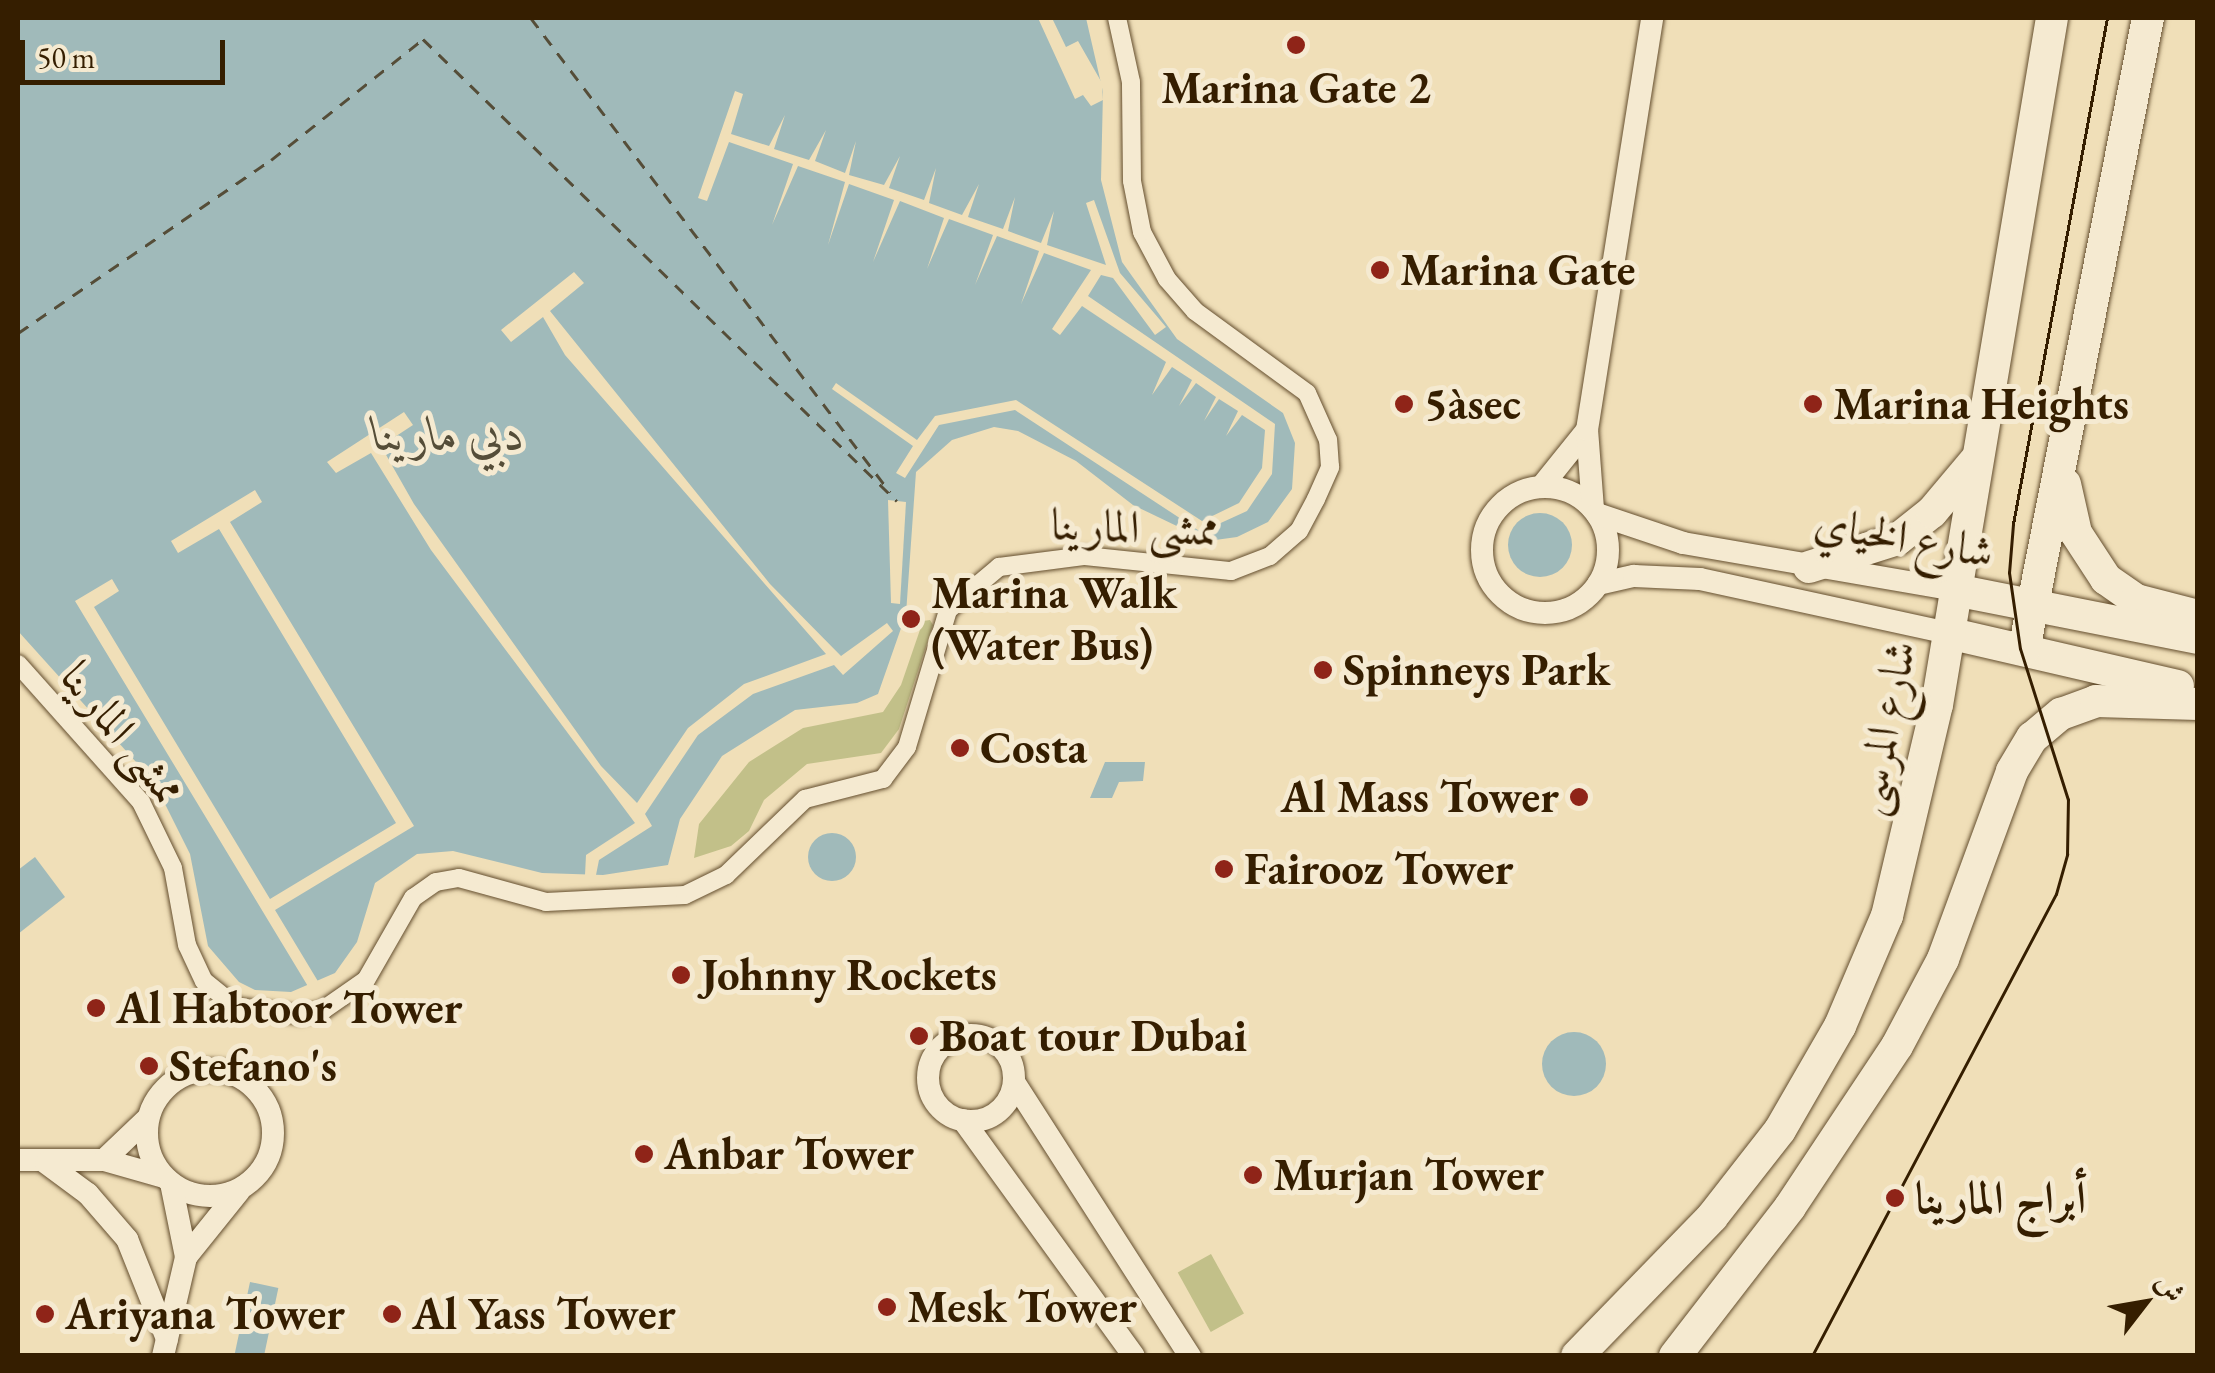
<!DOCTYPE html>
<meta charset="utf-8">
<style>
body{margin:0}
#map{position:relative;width:2215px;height:1373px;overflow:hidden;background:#f0dfb8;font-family:"EB Garamond",Amiri,serif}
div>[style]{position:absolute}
.green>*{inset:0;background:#c2c089;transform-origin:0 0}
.water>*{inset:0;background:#a0baba;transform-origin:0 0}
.round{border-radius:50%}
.pier>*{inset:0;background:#f0dfb8}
.ferry>*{height:2.5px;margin-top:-1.25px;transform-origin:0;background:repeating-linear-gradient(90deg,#554d38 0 12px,transparent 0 22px)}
.roads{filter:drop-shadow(0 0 2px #644e2e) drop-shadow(0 0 2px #644e2e)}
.pedestrian>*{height:18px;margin:-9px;padding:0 9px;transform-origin:9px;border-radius:9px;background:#f5ead1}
.minor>*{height:22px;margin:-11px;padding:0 11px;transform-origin:11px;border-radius:11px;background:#f5ead1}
.minor>.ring{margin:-11px;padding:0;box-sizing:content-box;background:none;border:22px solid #f5ead1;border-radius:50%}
.secondary>*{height:32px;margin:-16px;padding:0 16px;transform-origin:16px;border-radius:16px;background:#f5ead1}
.tram>*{height:2.5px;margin:-1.25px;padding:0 1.25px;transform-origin:1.25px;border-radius:1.25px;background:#351e00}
.dots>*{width:28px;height:28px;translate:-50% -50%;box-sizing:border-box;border:5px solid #f5ead1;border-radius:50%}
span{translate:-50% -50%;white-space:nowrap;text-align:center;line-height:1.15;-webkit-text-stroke:10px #f5ead1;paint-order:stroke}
.poi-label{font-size:45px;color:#351e00;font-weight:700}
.left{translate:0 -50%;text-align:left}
.right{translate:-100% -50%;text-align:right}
.street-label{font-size:45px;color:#351e00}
.water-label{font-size:48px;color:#554d38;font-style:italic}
.frame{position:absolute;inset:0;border:20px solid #351e00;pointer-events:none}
.north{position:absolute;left:2095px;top:1253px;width:100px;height:100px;-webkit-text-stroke:8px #f5ead1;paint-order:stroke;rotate:59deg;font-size:28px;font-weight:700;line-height:40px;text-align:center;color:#351e00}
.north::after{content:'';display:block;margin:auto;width:35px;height:45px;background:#351e00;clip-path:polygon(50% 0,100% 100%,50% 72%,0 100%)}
.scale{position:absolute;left:20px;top:40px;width:205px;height:45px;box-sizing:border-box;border:5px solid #351e00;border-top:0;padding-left:12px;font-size:30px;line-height:35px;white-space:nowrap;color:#351e00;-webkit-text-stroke:8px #f5ead1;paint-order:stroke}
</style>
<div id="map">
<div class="green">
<i style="clip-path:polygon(930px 620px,933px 625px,899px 729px,881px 753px,807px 764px,764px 800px,749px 831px,731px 846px,694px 858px,699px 824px,749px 762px,803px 728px,883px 712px,901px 685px,923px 621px)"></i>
<i style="left:1211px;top:1254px;width:68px;height:38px;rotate:61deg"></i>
</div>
<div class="water">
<i style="clip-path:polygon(18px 18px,1086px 18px,1103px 92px,1101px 180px,1122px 262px,1177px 339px,1283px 413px,1295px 443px,1292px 489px,1268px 522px,1237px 537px,1208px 541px,1133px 505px,1076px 461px,1018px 431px,994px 427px,952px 440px,916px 472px,906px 614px,878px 694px,857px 703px,795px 710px,722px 756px,680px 819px,668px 865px,603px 875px,542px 873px,453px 851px,417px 854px,375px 883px,357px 942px,335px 973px,291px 992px,255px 990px,239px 982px,208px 946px,190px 854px,154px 782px,18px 631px)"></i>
<i class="round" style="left:1508px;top:513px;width:64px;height:64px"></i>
<i style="clip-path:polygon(1105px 762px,1145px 762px,1143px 781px,1119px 782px,1112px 798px,1090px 798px)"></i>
<i class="round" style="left:808px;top:833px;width:48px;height:48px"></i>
<i style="clip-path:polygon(35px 857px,65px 897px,18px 934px,18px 870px)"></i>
<i class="round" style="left:1542px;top:1032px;width:64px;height:64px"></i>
<i style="left:250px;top:1282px;width:29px;height:75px;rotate:12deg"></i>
</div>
<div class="pier">
<i style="clip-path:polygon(1038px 18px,1052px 18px,1066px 47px,1078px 41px,1102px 83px,1103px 100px,1091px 106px,1083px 95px,1075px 99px)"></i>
<i style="clip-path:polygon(735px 91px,743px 94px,731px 134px,769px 146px,785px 115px,774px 149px,809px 160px,826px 130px,815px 161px,845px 173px,856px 141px,849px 175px,884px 185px,900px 156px,889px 188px,924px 200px,936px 168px,929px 203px,962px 215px,979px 184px,968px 217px,1003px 229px,1015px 197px,1008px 231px,1041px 243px,1054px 211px,1047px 245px,1106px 265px,1086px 203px,1094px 200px,1120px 273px,1166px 327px,1155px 335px,1113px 278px,1101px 275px,1088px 296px,1275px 424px,1272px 474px,1247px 511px,1201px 532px,1015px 410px,939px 425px,905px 478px,896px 473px,913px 446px,832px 389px,836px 383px,917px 440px,935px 416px,1016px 400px,1202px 521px,1239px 503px,1262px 468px,1265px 430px,1242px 415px,1226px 436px,1238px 411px,1219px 399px,1204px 421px,1216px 397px,1196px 383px,1179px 406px,1192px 380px,1172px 367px,1152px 395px,1166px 362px,1082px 306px,1060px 335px,1052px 329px,1091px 270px,1044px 253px,1021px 304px,1039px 251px,997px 236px,975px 285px,993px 235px,949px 219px,927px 269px,944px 218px,900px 201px,873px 262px,894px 200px,849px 184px,828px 245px,845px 182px,798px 166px,772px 225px,793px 164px,729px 142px,707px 201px,698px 198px)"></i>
<i style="clip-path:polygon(574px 272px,584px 283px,550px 311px,770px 584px,841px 656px,887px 623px,893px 631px,843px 675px,834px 665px,753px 694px,698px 735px,645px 814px,652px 826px,599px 860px,596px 875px,585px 875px,586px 855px,635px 823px,431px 550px,371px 453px,336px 473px,327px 462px,404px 412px,413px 425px,381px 446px,414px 504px,601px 766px,637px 803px,688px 728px,744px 684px,826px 654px,565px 355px,543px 317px,511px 342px,501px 330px)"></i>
<i style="clip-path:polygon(255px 490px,262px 502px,230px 522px,414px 826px,275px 910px,319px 983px,309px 988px,75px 601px,112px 579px,119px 591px,94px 607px,270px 899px,396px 823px,219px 529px,178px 553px,171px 541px)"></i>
<i style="clip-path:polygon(888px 500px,906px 502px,900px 604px,891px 603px)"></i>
</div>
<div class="ferry">
<i style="left:531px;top:18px;width:595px;rotate:52.86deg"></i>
<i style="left:18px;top:333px;width:306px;rotate:-34.4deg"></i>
<i style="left:271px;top:160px;width:194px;rotate:-38.5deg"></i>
<i style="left:423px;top:39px;width:662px;rotate:44.27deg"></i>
</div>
<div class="roads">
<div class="pedestrian">
<i style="left:18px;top:664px;width:185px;rotate:48.3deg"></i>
<i style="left:141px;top:802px;width:73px;rotate:64.1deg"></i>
<i style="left:173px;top:868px;width:78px;rotate:79.7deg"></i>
<i style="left:187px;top:945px;width:40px;rotate:65deg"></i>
<i style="left:204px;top:981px;width:41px;rotate:39.1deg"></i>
<i style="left:236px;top:1007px;width:64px;rotate:7.1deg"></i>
<i style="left:300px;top:1015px;width:24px;rotate:-12deg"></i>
<i style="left:323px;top:1010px;width:52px;rotate:-34.9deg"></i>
<i style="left:366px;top:980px;width:95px;rotate:-60.2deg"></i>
<i style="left:413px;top:898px;width:28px;rotate:-35deg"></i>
<i style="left:436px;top:882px;width:23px;rotate:-10deg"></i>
<i style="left:459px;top:878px;width:90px;rotate:15.4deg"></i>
<i style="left:546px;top:902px;width:139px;rotate:-2.9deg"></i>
<i style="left:685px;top:895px;width:46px;rotate:-26deg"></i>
<i style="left:726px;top:875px;width:110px;rotate:-43.9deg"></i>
<i style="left:805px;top:799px;width:81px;rotate:-14.4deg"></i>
<i style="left:883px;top:779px;width:40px;rotate:-53deg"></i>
<i style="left:907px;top:747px;width:143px;rotate:-73.3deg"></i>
<i style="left:948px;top:610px;width:67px;rotate:-40.1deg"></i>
<i style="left:999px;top:567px;width:87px;rotate:-7.3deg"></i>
<i style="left:1085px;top:556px;width:147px;rotate:5.9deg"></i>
<i style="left:1231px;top:571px;width:42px;rotate:-21deg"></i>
<i style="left:1270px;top:556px;width:38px;rotate:-41deg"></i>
<i style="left:1299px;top:531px;width:36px;rotate:-62deg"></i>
<i style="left:1316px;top:499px;width:35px;rotate:-66deg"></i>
<i style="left:1330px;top:467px;width:27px;rotate:-94deg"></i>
<i style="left:1328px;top:440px;width:51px;rotate:-114.1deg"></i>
<i style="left:1307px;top:393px;width:139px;rotate:-143.8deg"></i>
<i style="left:1195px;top:311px;width:43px;rotate:-131.2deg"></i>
<i style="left:1167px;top:279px;width:53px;rotate:-118deg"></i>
<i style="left:1142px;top:232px;width:52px;rotate:-101.1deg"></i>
<i style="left:1132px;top:181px;width:99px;rotate:-90.6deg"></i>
<i style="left:1131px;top:82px;width:66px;rotate:-102.3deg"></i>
</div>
<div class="minor">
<i style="left:1542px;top:486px;width:72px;rotate:-51.2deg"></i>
<i class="ring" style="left:1482px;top:487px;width:104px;height:104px"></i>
<i style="left:1593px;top:509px;width:79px;rotate:-94.3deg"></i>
<i style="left:1587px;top:430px;width:417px;rotate:-81deg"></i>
<i style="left:1597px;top:514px;width:91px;rotate:18.6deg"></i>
<i style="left:1683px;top:543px;width:276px;rotate:9.8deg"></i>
<i style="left:1598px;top:584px;width:37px;rotate:-13deg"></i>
<i style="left:1634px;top:576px;width:66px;rotate:2.6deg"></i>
<i style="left:1700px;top:579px;width:254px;rotate:12.3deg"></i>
<i class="ring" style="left:928px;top:1035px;width:64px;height:64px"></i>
<i class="ring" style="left:147px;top:1070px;width:104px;height:104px"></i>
<i style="left:1014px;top:1082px;width:326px;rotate:57.3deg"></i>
<i style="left:963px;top:1120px;width:291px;rotate:54.1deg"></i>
<i style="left:18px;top:1160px;width:86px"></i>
<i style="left:104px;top:1160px;width:62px;rotate:15.8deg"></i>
<i style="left:104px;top:1160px;width:61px;rotate:-43.7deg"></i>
<i style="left:46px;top:1163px;width:52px;rotate:36.4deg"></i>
<i style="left:88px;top:1194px;width:60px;rotate:49.1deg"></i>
<i style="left:127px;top:1239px;width:108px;rotate:68.2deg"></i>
<i style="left:171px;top:1183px;width:76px;rotate:78.5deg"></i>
<i style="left:163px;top:1356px;width:102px;rotate:-76.9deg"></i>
<i style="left:186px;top:1257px;width:85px;rotate:-51.2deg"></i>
</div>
<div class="secondary">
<i style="left:2065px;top:484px;width:50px;rotate:77.3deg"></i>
<i style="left:2076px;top:533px;width:55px;rotate:56.9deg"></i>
<i style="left:2106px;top:579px;width:37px;rotate:35deg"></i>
<i style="left:2136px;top:600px;width:64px;rotate:14.5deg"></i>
<i style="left:1809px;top:567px;width:93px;rotate:-17.5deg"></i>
<i style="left:1898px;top:539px;width:43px;rotate:-38.5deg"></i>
<i style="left:1932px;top:512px;width:67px;rotate:-49.9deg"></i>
<i style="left:1955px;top:590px;width:248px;rotate:11.2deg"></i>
<i style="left:1948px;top:633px;width:236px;rotate:13deg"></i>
<i style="left:2024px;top:650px;width:644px;rotate:-78.9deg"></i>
<i style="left:1577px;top:1356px;width:194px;rotate:-45.8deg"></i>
<i style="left:1712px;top:1217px;width:110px;rotate:-52deg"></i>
<i style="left:1780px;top:1130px;width:120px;rotate:-60deg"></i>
<i style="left:1840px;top:1026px;width:120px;rotate:-66.9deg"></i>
<i style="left:1887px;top:916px;width:217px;rotate:-76.7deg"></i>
<i style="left:1937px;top:705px;width:697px;rotate:-80.5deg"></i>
<i style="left:1675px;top:1356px;width:188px;rotate:-52.3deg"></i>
<i style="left:1790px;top:1207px;width:193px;rotate:-56.4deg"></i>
<i style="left:1897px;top:1046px;width:98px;rotate:-62.1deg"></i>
<i style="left:1943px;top:959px;width:200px;rotate:-69.8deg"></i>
<i style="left:2012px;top:771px;width:39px;rotate:-59deg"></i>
<i style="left:2032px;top:738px;width:38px;rotate:-40deg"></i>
<i style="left:2061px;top:714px;width:37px;rotate:-20deg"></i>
<i style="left:2096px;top:701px;width:102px;rotate:1.7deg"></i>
</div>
</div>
<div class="tram">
<i style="left:1812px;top:1356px;width:522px;rotate:-62.16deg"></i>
<i style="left:2056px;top:894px;width:41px;rotate:-74.2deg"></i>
<i style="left:2067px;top:855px;width:55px;rotate:-89deg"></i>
<i style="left:2068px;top:800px;width:158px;rotate:-107.6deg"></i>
<i style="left:2020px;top:649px;width:77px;rotate:-98.2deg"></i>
<i style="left:2009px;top:573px;width:49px;rotate:-85.3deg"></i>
<i style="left:2013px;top:524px;width:515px;rotate:-79.48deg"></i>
</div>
<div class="dots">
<i style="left:1296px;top:45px;background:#8f2418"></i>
<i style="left:1380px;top:270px;background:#8f2418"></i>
<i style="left:1404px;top:404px;background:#8f2418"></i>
<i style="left:1813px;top:404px;background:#8f2418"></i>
<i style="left:911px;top:619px;background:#8f2418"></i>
<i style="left:1323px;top:670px;background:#8f2418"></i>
<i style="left:960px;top:748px;background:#8f2418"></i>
<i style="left:1579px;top:797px;background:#8f2418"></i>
<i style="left:1224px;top:869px;background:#8f2418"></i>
<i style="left:681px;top:975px;background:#8f2418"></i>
<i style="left:96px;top:1008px;background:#8f2418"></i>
<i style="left:919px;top:1036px;background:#8f2418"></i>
<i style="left:149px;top:1066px;background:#8f2418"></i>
<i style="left:644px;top:1154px;background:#8f2418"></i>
<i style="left:1253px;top:1175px;background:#8f2418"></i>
<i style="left:1895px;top:1198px;background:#8f2418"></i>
<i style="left:887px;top:1307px;background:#8f2418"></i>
<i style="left:45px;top:1314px;background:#8f2418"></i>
<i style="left:392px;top:1314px;background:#8f2418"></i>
</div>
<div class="poi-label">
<span style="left:1296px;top:88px">Marina Gate 2</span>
<span class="left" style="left:1400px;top:270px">Marina Gate</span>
<span class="left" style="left:1424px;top:404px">5àsec</span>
<span class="left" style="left:1833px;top:404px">Marina Heights</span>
<span class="left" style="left:931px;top:619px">Marina Walk<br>(Water Bus)</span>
<span class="left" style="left:1343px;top:670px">Spinneys Park</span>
<span class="left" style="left:980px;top:748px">Costa</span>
<span class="right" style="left:1559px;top:797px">Al Mass Tower</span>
<span class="left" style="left:1244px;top:869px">Fairooz Tower</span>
<span class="left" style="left:701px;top:975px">Johnny Rockets</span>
<span class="left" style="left:116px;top:1008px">Al Habtoor Tower</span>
<span class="left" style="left:939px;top:1036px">Boat tour Dubai</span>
<span class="left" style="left:169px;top:1066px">Stefano's</span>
<span class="left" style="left:664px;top:1154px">Anbar Tower</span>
<span class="left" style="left:1273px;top:1175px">Murjan Tower</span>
<span class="left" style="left:1915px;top:1198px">أبراج المارينا</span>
<span class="left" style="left:907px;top:1307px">Mesk Tower</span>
<span class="left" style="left:65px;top:1314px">Ariyana Tower</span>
<span class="left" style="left:412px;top:1314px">Al Yass Tower</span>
</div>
<div class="street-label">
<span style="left:1135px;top:527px;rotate:2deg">ممشى المارينا</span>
<span style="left:1904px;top:537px;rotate:10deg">شارع الخياي</span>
<span style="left:1884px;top:728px;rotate:-79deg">شارع المرسى</span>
<span style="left:123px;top:733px;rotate:51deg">ممشى المارينا</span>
</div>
<div class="water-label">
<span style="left:449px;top:434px">دبي مارينا</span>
</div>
<div class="frame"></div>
<div class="north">ش</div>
<div class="scale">50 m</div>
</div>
